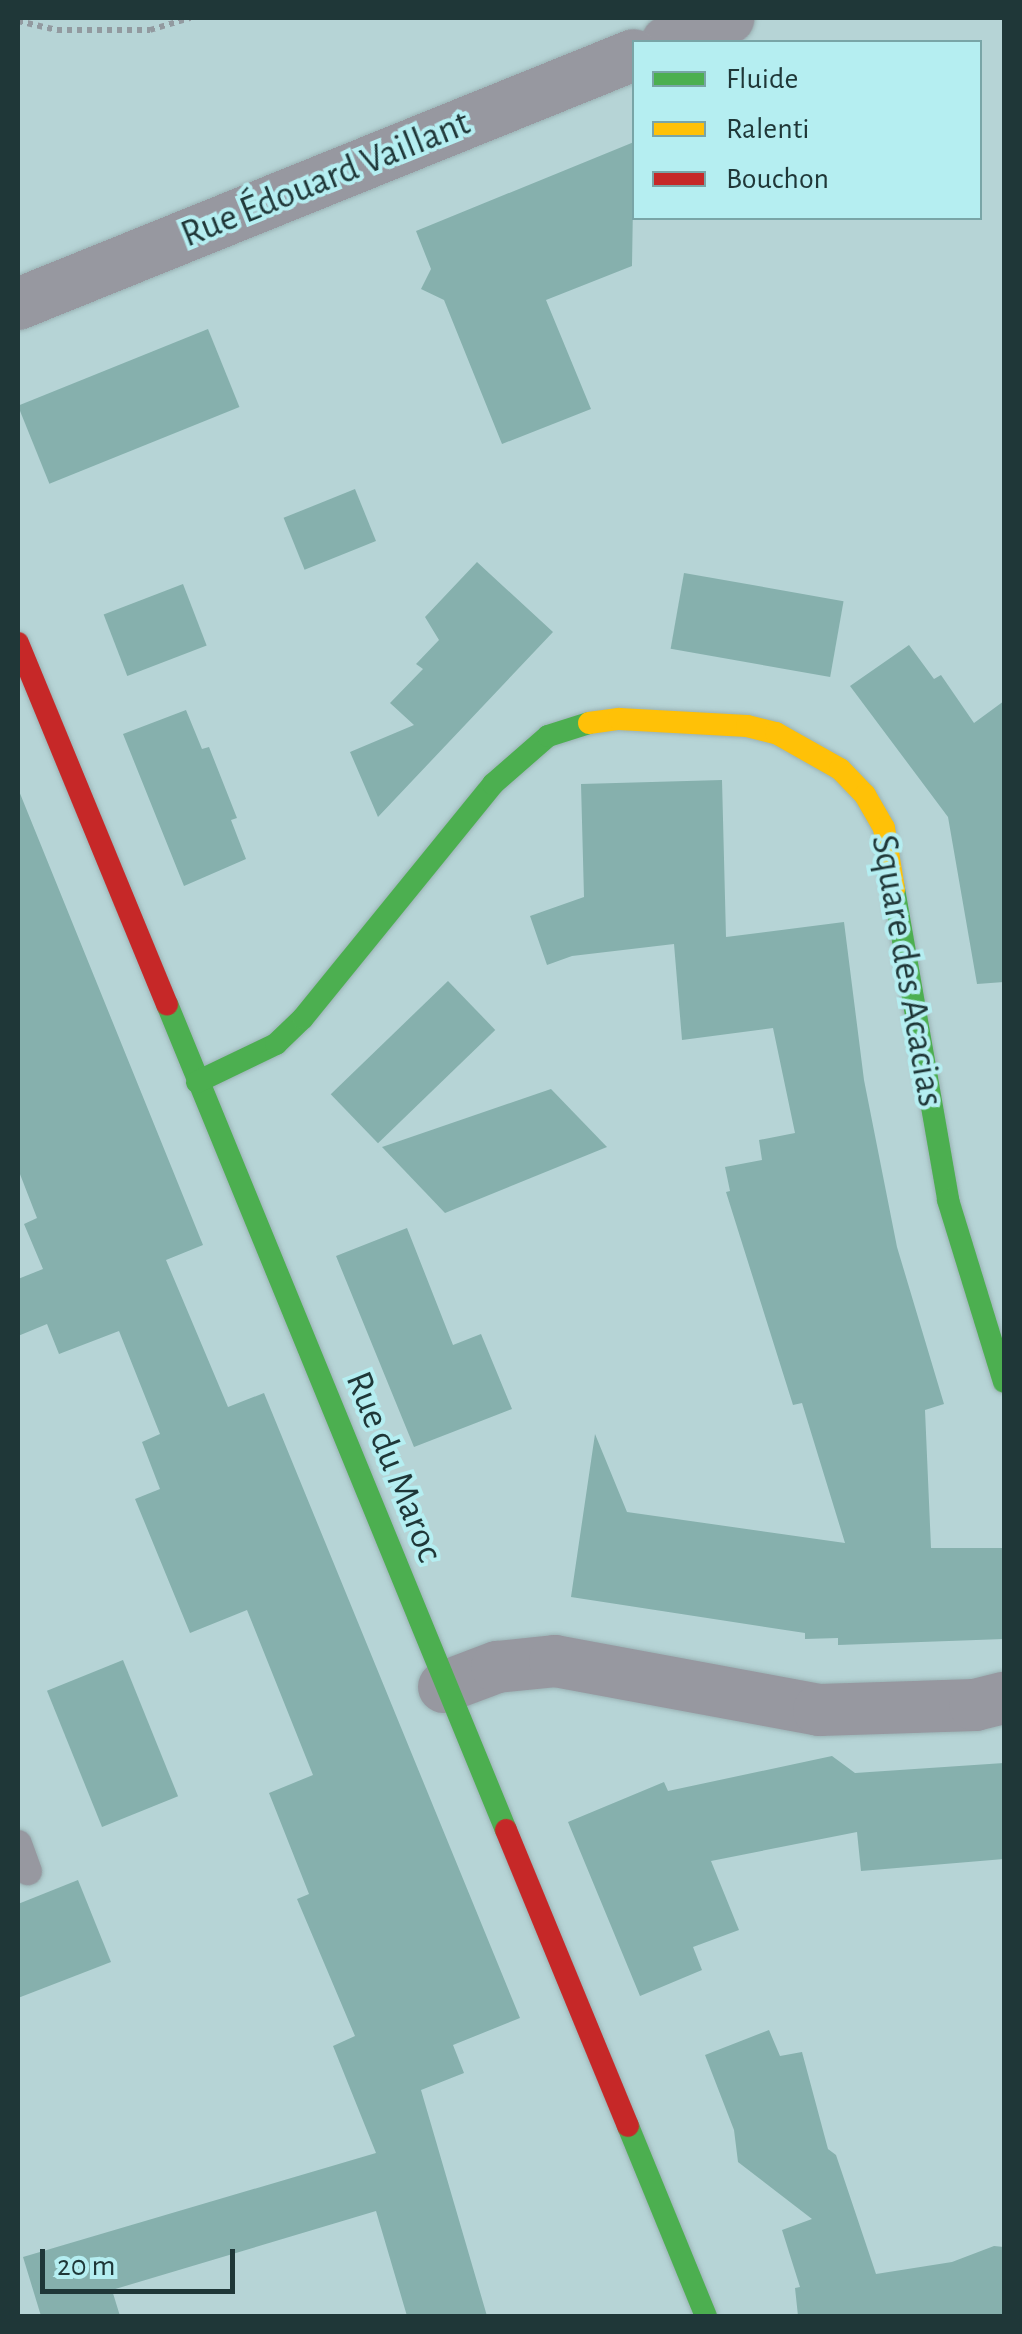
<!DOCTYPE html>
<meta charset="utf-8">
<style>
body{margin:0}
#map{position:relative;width:1022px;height:2334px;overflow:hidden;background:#b6d4d6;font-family:"Alegreya Sans",sans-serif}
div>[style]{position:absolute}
.building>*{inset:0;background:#86b0ad;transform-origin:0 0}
.path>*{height:6px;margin-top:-3px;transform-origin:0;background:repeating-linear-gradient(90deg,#929aa0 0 5px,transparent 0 10px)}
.roads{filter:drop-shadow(0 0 2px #9ab2b4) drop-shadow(0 0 2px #9ab2b4)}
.lane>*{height:28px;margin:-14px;padding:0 14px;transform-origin:14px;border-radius:14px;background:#9798a0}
.street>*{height:52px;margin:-26px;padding:0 26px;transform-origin:26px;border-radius:26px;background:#9798a0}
.fast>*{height:22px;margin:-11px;padding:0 11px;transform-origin:11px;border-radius:11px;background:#4caf50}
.slow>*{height:22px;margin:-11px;padding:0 11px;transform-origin:11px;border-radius:11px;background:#ffc107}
.jam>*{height:22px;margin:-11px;padding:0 11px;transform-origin:11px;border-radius:11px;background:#c62828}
span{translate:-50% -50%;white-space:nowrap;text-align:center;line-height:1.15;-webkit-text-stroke:8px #b5eef1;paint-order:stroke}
.street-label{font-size:38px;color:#1f3738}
.frame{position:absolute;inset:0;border:20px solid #1f3738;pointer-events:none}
.legend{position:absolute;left:632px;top:40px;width:350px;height:180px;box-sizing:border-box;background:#b5eef1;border:2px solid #79a5a7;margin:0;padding:12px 18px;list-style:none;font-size:30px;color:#1f3738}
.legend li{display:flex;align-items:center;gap:20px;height:50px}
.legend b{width:50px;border:2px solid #79a5a7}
.scale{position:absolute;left:40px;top:2249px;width:195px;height:45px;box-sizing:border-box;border:5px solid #1f3738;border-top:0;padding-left:12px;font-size:30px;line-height:35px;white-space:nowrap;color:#1f3738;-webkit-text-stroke:8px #b5eef1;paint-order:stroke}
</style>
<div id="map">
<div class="building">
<i style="clip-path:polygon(634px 142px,632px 266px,546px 300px,591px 409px,502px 444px,444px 300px,421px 289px,431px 269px,416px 231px)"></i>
<i style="left:208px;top:329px;width:84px;height:205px;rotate:68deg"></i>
<i style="left:355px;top:489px;width:56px;height:77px;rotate:68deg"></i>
<i style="clip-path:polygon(477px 562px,553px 632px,378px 817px,350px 752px,414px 725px,390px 703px,423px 669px,416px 664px,439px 640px,425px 617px)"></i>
<i style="left:684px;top:573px;width:162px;height:77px;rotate:10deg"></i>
<i style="left:183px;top:584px;width:66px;height:85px;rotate:69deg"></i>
<i style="clip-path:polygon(909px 645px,934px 679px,941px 675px,974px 723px,1004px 701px,1004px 982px,977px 984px,948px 817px,850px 686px)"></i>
<i style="clip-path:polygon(186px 710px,202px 749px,209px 747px,237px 818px,231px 820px,246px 859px,184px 886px,123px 734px)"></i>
<i style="clip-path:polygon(722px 780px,726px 937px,844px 922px,864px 1080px,897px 1247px,944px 1404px,925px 1410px,931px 1548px,1004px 1548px,1004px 1639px,838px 1645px,838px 1638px,805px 1639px,805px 1633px,571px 1597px,595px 1434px,627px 1512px,845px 1543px,802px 1403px,793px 1405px,726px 1192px,730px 1191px,725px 1167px,762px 1160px,759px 1140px,795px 1133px,773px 1028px,682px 1040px,674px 944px,572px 956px,547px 965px,530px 916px,584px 897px,581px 784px)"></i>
<i style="clip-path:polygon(19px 791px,203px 1245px,166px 1260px,228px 1407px,264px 1393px,520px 2018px,453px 2045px,464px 2073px,421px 2090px,487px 2316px,407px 2316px,376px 2211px,112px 2290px,120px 2316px,41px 2316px,23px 2257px,376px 2153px,333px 2046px,355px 2036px,297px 1899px,309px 1894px,269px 1793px,313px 1775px,247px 1610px,190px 1633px,135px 1499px,160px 1489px,142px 1442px,160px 1434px,119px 1331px,59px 1354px,47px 1324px,18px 1336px,18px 1279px,43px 1269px,24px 1224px,37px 1218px,18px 1169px)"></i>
<i style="left:448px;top:981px;width:68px;height:163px;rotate:46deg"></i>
<i style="clip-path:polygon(551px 1089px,607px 1147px,445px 1213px,382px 1147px)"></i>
<i style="clip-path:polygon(407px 1228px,453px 1345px,481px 1334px,512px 1409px,414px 1447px,336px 1256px)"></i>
<i style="left:123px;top:1660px;width:147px;height:82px;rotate:68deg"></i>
<i style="clip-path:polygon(832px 1756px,855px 1773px,1004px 1763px,1004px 1859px,861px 1871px,857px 1832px,711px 1861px,739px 1930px,693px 1947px,702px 1970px,640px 1996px,568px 1822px,664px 1782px,668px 1791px)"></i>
<i style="clip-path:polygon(78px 1880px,111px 1962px,18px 1998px,18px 1904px)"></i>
<i style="clip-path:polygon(769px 2030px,780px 2056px,802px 2052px,828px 2149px,836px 2155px,876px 2274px,952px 2262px,994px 2246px,1004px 2247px,1004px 2316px,798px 2316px,795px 2288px,800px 2287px,782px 2230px,812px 2219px,738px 2162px,734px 2130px,705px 2055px)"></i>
</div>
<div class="path">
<i style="left:18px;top:21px;width:40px;rotate:13deg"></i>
<i style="left:57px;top:30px;width:93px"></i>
<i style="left:150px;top:30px;width:42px;rotate:-16.7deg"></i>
</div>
<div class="roads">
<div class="lane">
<i style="left:18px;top:1844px;width:29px;rotate:70deg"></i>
</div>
<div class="street">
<i style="left:667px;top:42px;width:66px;rotate:-21.2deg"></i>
<i style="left:18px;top:304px;width:664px;rotate:-22.01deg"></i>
<i style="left:444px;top:1687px;width:57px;rotate:-20.7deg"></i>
<i style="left:497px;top:1667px;width:58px;rotate:-5.9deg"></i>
<i style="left:555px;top:1661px;width:269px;rotate:10.5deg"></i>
<i style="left:819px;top:1710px;width:156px;rotate:-1.8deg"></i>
<i style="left:975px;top:1705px;width:30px;rotate:-14deg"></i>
</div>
<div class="fast">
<i style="left:894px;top:889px;width:316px;rotate:80.1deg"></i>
<i style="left:948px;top:1200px;width:190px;rotate:72.9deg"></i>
<i style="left:167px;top:1004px;width:893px;rotate:67.69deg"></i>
<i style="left:197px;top:1082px;width:88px;rotate:-25.7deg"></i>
<i style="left:276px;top:1044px;width:37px;rotate:-44deg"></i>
<i style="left:303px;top:1018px;width:301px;rotate:-50.9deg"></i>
<i style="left:493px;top:784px;width:73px;rotate:-41.1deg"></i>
<i style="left:548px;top:736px;width:43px;rotate:-17.6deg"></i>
<i style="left:628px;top:2126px;width:205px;rotate:67.7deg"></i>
</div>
<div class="slow">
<i style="left:589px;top:723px;width:30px;rotate:-8deg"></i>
<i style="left:619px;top:719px;width:128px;rotate:3.1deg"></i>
<i style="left:747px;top:726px;width:30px;rotate:14deg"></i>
<i style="left:776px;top:733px;width:73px;rotate:29.4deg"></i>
<i style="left:840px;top:769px;width:36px;rotate:46deg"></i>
<i style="left:865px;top:795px;width:38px;rotate:60deg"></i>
<i style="left:884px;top:828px;width:62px;rotate:80.7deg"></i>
</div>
<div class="jam">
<i style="left:18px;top:643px;width:391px;rotate:67.6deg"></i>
<i style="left:506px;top:1830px;width:320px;rotate:67.6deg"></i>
</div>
</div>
<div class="street-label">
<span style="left:326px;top:180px;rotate:-22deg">Rue Édouard Vaillant</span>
<span style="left:906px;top:971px;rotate:80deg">Square des Acacias</span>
<span style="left:393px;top:1467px;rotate:68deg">Rue du Maroc</span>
</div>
<div class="frame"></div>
<ul class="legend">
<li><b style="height:12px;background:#4caf50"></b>Fluide</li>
<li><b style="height:12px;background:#ffc107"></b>Ralenti</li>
<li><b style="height:12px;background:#c62828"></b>Bouchon</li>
</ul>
<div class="scale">20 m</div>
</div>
